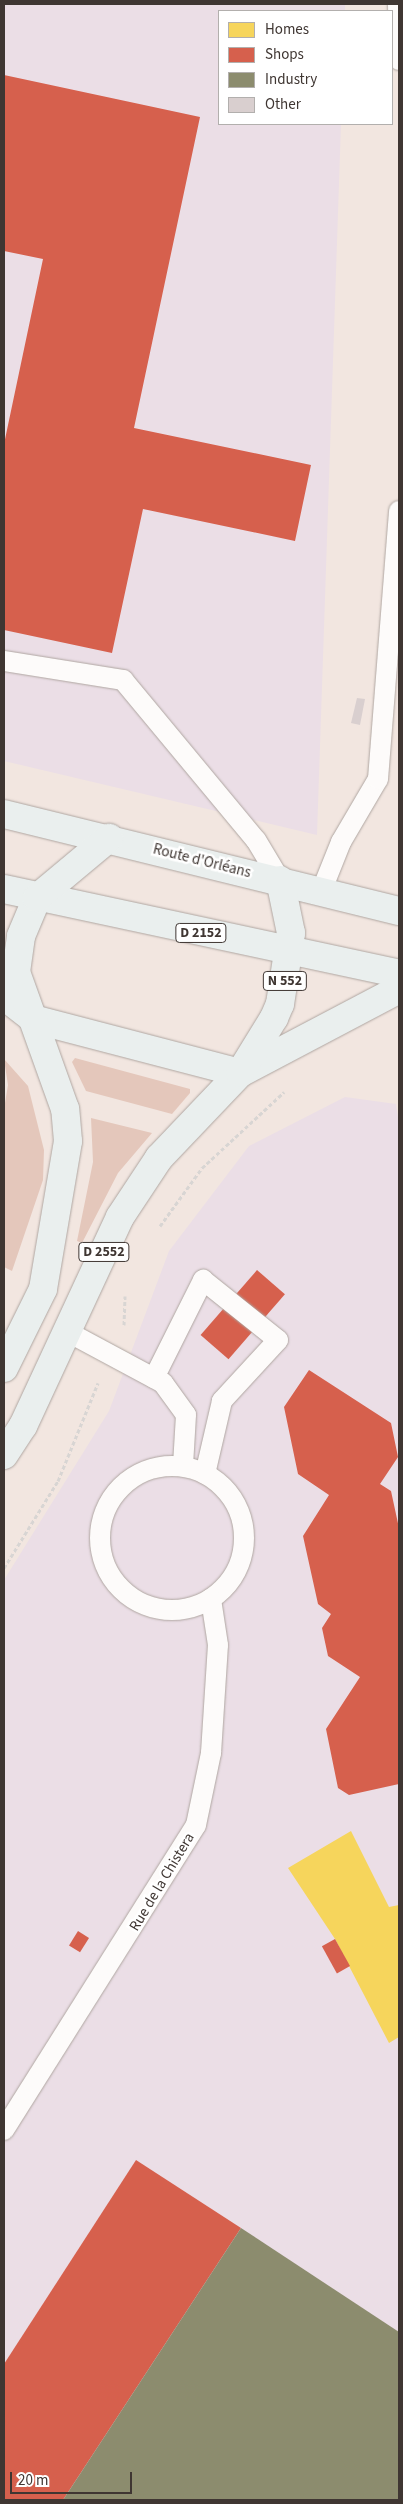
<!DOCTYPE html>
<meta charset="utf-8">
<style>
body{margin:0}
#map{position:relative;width:403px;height:2504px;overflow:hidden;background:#f2e6e0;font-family:"Source Sans 3",sans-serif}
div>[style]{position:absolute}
.commercial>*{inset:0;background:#ebdee6}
.green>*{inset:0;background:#e4c7bb}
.homes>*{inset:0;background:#f6d55c}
.shops>*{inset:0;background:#d6604d;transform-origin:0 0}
.industry>*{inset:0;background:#8c8c6e}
.building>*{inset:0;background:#d9cfcf}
.path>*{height:3px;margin-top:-1.5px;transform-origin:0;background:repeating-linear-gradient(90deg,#d8d5d3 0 4px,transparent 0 6.5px)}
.roads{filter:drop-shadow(0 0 1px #afa6a1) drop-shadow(0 0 1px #afa6a1)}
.lane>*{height:20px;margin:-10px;padding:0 10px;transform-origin:10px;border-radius:10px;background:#fdfbfa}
.lane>.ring{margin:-10px;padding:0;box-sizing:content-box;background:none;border:20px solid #fdfbfa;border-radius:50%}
.primary>*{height:28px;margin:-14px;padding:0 14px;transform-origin:14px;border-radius:14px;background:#eaefee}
span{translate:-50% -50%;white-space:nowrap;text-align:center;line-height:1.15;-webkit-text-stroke:5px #fff;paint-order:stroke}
.shield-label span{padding:1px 4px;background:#fff;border:1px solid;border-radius:4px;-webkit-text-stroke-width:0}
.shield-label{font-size:14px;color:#3f3632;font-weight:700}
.street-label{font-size:15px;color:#3f3632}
.frame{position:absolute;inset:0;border:5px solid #3f3632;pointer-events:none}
.legend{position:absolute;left:218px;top:10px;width:175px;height:115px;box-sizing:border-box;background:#fff;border:1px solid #b2afad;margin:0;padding:6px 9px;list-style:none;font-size:15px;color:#3f3632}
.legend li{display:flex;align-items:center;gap:10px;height:25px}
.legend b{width:25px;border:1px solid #b2afad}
.scale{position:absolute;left:10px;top:2472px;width:122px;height:22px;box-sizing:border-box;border:2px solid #3f3632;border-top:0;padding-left:6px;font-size:15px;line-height:18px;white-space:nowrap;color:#3f3632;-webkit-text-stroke:4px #fff;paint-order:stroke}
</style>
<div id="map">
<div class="commercial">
<i style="clip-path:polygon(4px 4px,345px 4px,345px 11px,219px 11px,219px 124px,341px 124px,317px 835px,4px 761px)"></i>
<i style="clip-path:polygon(345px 1097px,396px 1104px,399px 1124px,399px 2500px,4px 2500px,4px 1580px,109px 1411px,169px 1251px,249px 1146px)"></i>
</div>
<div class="green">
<i style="clip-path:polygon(75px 1058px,190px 1089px,190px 1093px,172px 1114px,86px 1091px,72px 1062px)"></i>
<i style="clip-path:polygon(4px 1059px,28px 1086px,44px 1150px,43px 1180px,12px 1271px,4px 1267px,4px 1109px,8px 1085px)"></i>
<i style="clip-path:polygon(91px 1118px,152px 1133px,118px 1173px,82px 1243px,77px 1241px,93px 1162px)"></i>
</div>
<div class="homes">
<i style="clip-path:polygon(351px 1831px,389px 1907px,399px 1905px,399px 2037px,389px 2043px,335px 1939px,288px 1868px)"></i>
</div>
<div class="shops">
<i style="clip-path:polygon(4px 75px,200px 117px,134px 428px,311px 465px,295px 541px,143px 509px,112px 653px,4px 630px,4px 444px,43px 259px,4px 251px)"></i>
<i style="left:257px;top:1270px;width:37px;height:86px;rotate:41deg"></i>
<i style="clip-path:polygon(309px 1370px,391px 1423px,398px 1457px,380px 1484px,391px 1491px,399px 1528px,399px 1784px,349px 1795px,338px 1788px,326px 1729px,360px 1677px,328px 1656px,322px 1628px,331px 1614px,318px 1604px,303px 1536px,329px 1495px,298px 1474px,284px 1407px)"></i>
<i style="left:78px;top:1931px;width:13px;height:17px;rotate:32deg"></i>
<i style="left:335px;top:1939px;width:31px;height:15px;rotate:61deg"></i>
<i style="clip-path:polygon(136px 2160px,241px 2228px,63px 2500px,4px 2500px,4px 2364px)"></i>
</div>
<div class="industry">
<i style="clip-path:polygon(241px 2228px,399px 2332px,399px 2500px,63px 2500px)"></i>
</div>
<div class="building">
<i style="clip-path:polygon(357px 698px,365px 699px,360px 725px,351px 723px)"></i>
</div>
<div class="path">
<i style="left:160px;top:1226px;width:72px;rotate:-54.1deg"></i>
<i style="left:202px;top:1168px;width:112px;rotate:-42.8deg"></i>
<i style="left:124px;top:1325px;width:29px;rotate:-88deg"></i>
<i style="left:4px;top:1568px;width:102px;rotate:-58.2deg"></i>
<i style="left:58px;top:1481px;width:106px;rotate:-67.8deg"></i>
</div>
<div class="roads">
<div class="lane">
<i style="left:398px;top:4px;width:56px;rotate:89deg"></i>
<i style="left:4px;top:661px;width:121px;rotate:9.1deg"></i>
<i style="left:123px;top:680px;width:208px;rotate:50.3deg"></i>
<i style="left:256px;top:840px;width:47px;rotate:59deg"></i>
<i style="left:321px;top:892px;width:54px;rotate:-68.2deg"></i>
<i style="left:341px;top:842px;width:73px;rotate:-59.6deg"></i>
<i style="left:378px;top:779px;width:269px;rotate:-85.5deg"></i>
<i style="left:66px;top:1331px;width:110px;rotate:28.2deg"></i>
<i style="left:163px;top:1383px;width:39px;rotate:54deg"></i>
<i style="left:186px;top:1415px;width:51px;rotate:93.4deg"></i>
<i style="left:154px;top:1378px;width:110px;rotate:-63.4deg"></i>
<i style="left:203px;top:1280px;width:96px;rotate:38.7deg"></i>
<i style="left:278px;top:1340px;width:83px;rotate:132.6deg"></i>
<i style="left:222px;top:1401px;width:75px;rotate:103.1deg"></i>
<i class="ring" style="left:100px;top:1466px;width:124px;height:124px"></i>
<i style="left:4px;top:2130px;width:360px;rotate:-57.8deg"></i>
<i style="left:196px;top:1825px;width:74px;rotate:-78.2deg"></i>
<i style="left:211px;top:1753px;width:108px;rotate:-86.3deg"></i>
<i style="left:218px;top:1645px;width:47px;rotate:-98.7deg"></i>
</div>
<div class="primary">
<i style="left:4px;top:814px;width:407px;rotate:13.8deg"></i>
<i style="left:4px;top:889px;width:404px;rotate:12.1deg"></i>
<i style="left:4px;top:996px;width:37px;rotate:38deg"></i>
<i style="left:33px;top:1019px;width:214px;rotate:14.6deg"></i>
<i style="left:240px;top:1073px;width:180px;rotate:-27.8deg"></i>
<i style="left:4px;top:1368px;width:88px;rotate:-63.7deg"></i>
<i style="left:43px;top:1289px;width:150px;rotate:-80.4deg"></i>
<i style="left:68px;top:1141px;width:32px;rotate:-95deg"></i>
<i style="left:65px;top:1109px;width:145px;rotate:-109.7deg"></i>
<i style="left:16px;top:972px;width:36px;rotate:-82deg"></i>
<i style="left:21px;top:936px;width:41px;rotate:-67.2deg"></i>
<i style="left:37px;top:898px;width:94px;rotate:-39.8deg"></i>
<i style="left:4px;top:1455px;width:35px;rotate:-57deg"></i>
<i style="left:23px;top:1426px;width:230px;rotate:-65.1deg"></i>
<i style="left:120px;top:1217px;width:71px;rotate:-56.5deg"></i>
<i style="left:159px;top:1158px;width:117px;rotate:-46.4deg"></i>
<i style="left:240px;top:1073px;width:65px;rotate:-58.3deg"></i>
<i style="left:274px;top:1018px;width:15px;rotate:-67deg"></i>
<i style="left:280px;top:1004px;width:72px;rotate:-81.2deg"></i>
<i style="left:291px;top:933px;width:54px;rotate:-101.7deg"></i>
</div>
</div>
<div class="shield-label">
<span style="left:201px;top:933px">D 2152</span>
<span style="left:285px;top:981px">N 552</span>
<span style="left:104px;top:1252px">D 2552</span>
</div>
<div class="street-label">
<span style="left:202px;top:861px;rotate:14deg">Route d'Orléans</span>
<span style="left:162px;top:1882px;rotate:-59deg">Rue de la Chistera</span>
</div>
<div class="frame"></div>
<ul class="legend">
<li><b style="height:14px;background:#f6d55c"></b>Homes</li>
<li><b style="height:14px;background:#d6604d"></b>Shops</li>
<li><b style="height:14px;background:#8c8c6e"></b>Industry</li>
<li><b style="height:14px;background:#d9cfcf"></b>Other</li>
</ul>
<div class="scale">20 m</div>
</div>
